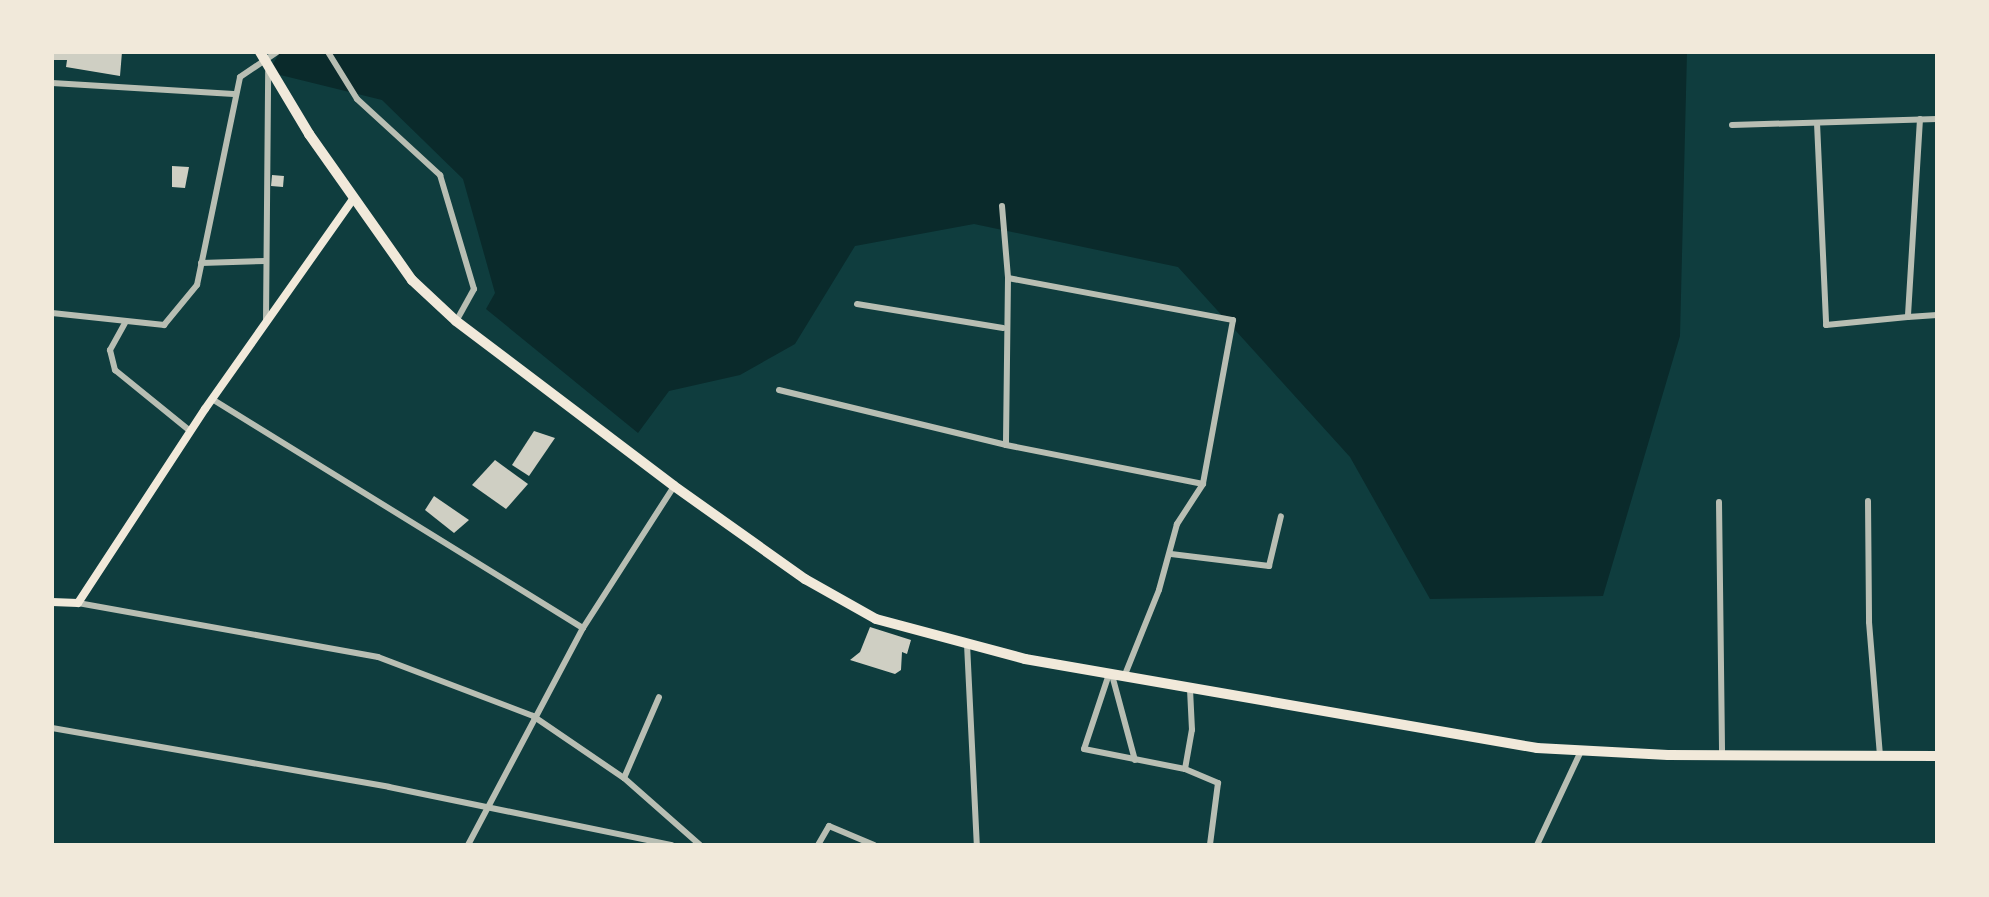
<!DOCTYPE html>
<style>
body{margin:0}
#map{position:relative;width:1989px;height:897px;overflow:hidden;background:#0f3d3e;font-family:"Times New Roman",serif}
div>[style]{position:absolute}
.water>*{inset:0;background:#0a2a2b}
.building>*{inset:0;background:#cfcfc3;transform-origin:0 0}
.minor>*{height:6px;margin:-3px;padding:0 3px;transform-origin:3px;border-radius:3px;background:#b8beb3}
.secondary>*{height:8px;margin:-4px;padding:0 4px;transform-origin:4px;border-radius:4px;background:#f1e9da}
.trunk>*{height:10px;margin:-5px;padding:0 5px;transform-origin:5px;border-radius:5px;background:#f1e9da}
span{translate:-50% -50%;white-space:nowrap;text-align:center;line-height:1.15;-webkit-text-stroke:8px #f1e9da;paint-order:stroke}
.frame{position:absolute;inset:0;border:54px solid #f1e9da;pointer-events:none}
</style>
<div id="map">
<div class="water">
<i style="clip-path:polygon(280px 52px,1687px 52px,1680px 336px,1603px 596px,1430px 599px,1350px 457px,1178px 267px,974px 224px,855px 246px,795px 344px,740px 375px,669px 391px,638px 433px,486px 309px,495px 293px,463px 179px,382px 100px,268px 72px)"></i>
</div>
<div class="building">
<i style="clip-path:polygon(54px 52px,122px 52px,120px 76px,66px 67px,67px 60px,54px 60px)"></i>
<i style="clip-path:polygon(172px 166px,189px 167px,185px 188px,172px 187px)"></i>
<i style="left:272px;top:175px;width:12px;height:11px;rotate:5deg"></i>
<i style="clip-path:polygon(534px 431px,555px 438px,529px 476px,512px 465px)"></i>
<i style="clip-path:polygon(495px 460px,528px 484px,506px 509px,472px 485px)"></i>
<i style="clip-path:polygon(434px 496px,469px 520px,454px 533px,425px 510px)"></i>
<i style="clip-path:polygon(870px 627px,911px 640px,907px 654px,902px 652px,901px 670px,895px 674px,850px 660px,860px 652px)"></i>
</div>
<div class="minor">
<i style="left:328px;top:52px;width:55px;rotate:58.3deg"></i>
<i style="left:357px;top:99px;width:113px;rotate:42.5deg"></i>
<i style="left:440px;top:175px;width:119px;rotate:73.4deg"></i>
<i style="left:474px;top:289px;width:37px;rotate:119deg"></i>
<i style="left:52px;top:83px;width:182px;rotate:3.5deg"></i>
<i style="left:1920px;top:119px;width:198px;rotate:93.5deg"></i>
<i style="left:1908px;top:317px;width:29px;rotate:-4deg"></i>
<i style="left:1817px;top:123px;width:202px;rotate:87.4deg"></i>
<i style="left:1826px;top:325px;width:82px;rotate:-5.6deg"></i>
<i style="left:1732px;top:125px;width:205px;rotate:-1.7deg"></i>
<i style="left:1002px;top:206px;width:72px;rotate:85.2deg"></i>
<i style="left:1008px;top:278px;width:167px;rotate:90.7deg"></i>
<i style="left:1006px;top:445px;width:201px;rotate:11.2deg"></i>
<i style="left:1203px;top:484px;width:48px;rotate:123deg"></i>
<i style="left:1177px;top:524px;width:68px;rotate:105.3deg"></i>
<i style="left:1159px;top:590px;width:94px;rotate:111.9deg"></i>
<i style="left:201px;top:263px;width:64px;rotate:-1.8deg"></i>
<i style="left:1008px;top:278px;width:229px;rotate:10.6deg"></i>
<i style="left:1233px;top:320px;width:167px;rotate:100.4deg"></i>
<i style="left:857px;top:304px;width:148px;rotate:9.3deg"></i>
<i style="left:52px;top:313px;width:113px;rotate:6.1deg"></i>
<i style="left:164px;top:325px;width:52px;rotate:-50.5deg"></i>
<i style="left:197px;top:285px;width:212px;rotate:-78.3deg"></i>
<i style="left:240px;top:77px;width:45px;rotate:-34deg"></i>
<i style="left:266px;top:320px;width:248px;rotate:-89.5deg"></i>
<i style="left:125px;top:323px;width:31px;rotate:119deg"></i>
<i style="left:110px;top:350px;width:21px;rotate:76deg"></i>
<i style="left:115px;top:370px;width:97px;rotate:39.1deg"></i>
<i style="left:779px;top:390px;width:234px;rotate:13.6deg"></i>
<i style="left:212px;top:399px;width:436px;rotate:31.7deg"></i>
<i style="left:1868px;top:501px;width:121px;rotate:89.5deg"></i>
<i style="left:1869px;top:622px;width:135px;rotate:85.3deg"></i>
<i style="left:1719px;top:502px;width:250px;rotate:89.3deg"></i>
<i style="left:1171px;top:554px;width:99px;rotate:7deg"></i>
<i style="left:1269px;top:566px;width:51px;rotate:-76.5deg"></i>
<i style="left:78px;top:603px;width:305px;rotate:10.2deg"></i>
<i style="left:378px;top:657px;width:166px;rotate:20.8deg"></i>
<i style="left:533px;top:716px;width:110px;rotate:34.3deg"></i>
<i style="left:624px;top:778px;width:101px;rotate:41.4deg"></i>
<i style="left:967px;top:644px;width:201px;rotate:87.2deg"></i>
<i style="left:1109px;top:674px;width:79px;rotate:108.4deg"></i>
<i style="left:1084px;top:749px;width:103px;rotate:11.2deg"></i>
<i style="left:1185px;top:769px;width:36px;rotate:23deg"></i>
<i style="left:1218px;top:783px;width:63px;rotate:97.4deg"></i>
<i style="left:1112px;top:675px;width:88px;rotate:74.9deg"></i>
<i style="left:52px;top:728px;width:342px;rotate:9.9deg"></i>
<i style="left:389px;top:787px;width:289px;rotate:11.6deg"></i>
<i style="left:1185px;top:769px;width:40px;rotate:-80deg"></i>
<i style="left:1192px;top:730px;width:41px;rotate:-92.8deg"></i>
<i style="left:624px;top:778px;width:88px;rotate:-66.6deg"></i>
<i style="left:468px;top:845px;width:246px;rotate:-62.1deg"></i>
<i style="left:583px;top:628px;width:169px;rotate:-57.3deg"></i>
<i style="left:818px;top:845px;width:22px;rotate:-60deg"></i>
<i style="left:829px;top:826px;width:49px;rotate:22.9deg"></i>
<i style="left:1537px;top:845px;width:102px;rotate:-64.9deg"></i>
</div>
<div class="secondary">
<i style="left:52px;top:602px;width:26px;rotate:2deg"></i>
<i style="left:78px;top:603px;width:232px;rotate:-56.8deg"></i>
<i style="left:205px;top:409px;width:258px;rotate:-54.8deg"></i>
</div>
<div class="trunk">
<i style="left:260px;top:52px;width:96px;rotate:59.1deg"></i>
<i style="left:309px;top:134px;width:179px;rotate:54.8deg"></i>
<i style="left:412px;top:280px;width:60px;rotate:43deg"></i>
<i style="left:456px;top:321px;width:273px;rotate:37.1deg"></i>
<i style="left:674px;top:486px;width:161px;rotate:35.4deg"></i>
<i style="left:805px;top:579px;width:81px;rotate:29.4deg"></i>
<i style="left:876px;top:619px;width:154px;rotate:15deg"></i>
<i style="left:1025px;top:659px;width:520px;rotate:9.86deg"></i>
<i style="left:1537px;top:748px;width:131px;rotate:3.1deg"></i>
<i style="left:1668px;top:755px;width:269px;rotate:0.2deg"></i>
</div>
<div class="frame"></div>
</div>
